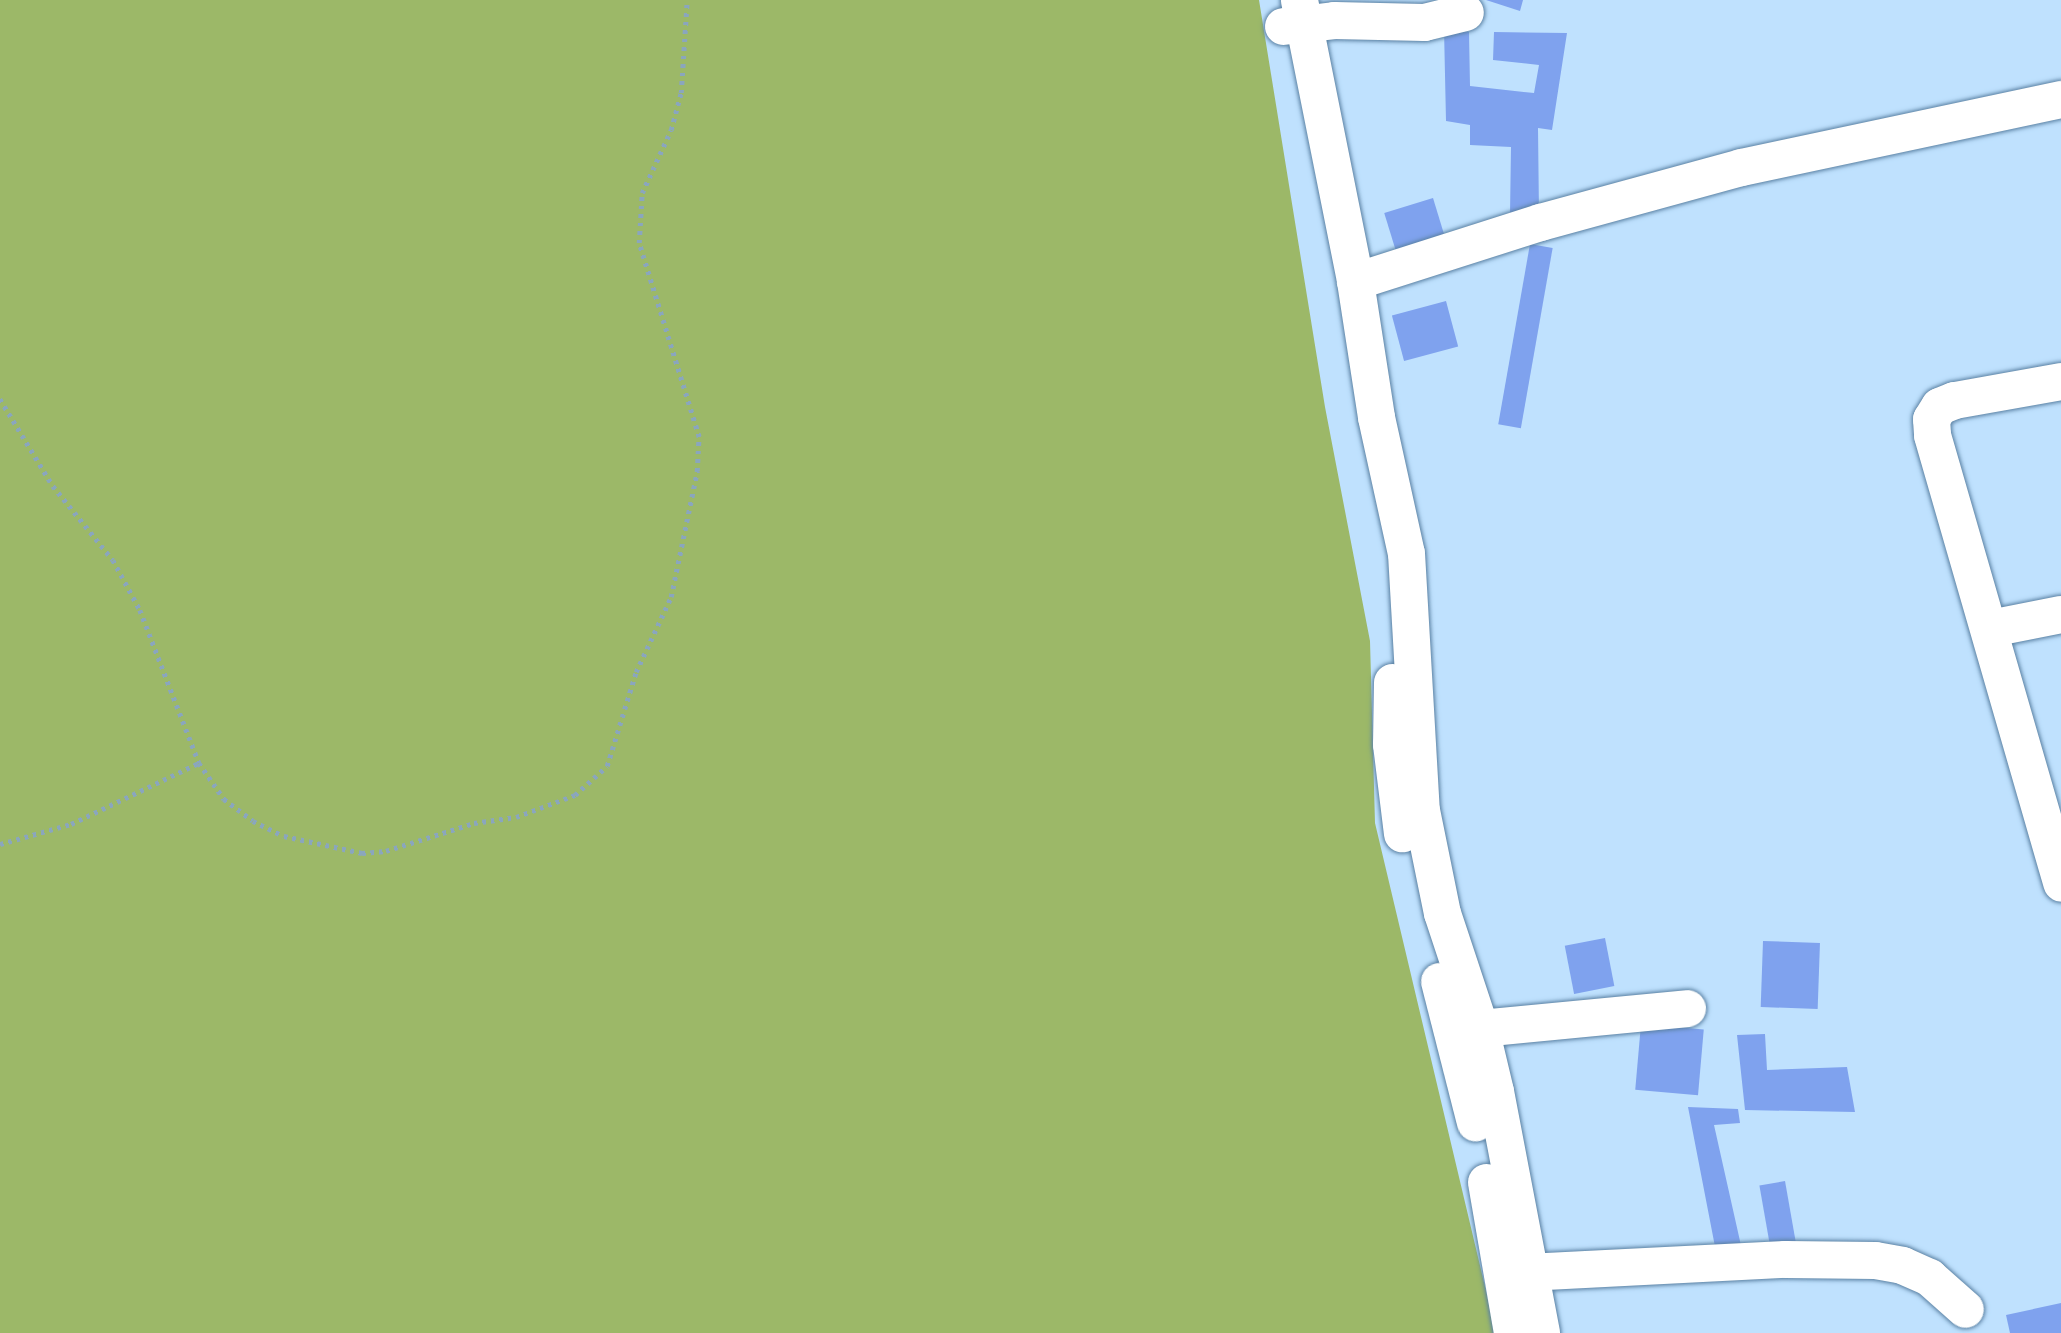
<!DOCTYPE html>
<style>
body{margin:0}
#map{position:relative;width:2061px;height:1333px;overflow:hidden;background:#bfe1fe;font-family:Mulish,sans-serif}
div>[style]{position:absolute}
.green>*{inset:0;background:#9cb868}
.building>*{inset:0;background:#7fa2ee;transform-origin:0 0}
.path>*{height:4.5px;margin-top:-2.25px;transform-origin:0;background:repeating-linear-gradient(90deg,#8aa6be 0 3.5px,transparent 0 8.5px)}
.roads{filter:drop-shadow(0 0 2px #5a81a3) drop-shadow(0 0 2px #5a81a3)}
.street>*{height:37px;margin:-18.5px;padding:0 18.5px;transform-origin:18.5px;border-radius:18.5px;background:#fff}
span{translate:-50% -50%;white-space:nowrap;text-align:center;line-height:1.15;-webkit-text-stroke:5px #fdfdfd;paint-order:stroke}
</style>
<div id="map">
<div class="green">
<i style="clip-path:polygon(0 0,1259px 0,1325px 407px,1370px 641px,1375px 823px,1496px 1333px,0 1333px)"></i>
</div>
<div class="building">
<i style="clip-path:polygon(1486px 0,1523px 0,1520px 11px)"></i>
<i style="clip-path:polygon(1444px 29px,1469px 32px,1470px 86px,1534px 93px,1539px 65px,1493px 60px,1494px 32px,1567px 33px,1552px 130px,1538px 128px,1539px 215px,1510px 214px,1511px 147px,1470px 145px,1470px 125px,1446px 121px)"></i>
<i style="left:1433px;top:198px;width:42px;height:51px;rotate:73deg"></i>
<i style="left:1530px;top:244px;width:23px;height:183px;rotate:10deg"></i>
<i style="left:1446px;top:301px;width:47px;height:56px;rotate:75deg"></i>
<i style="left:1605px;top:938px;width:49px;height:41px;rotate:79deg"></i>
<i style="left:1763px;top:941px;width:57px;height:66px;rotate:2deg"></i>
<i style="left:1641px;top:1024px;width:63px;height:66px;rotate:5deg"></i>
<i style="clip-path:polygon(1765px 1034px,1767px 1070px,1847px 1067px,1855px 1112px,1745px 1110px,1737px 1035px)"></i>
<i style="clip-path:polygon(1688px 1107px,1738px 1109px,1740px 1123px,1714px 1125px,1742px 1250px,1717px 1257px)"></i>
<i style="left:1785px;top:1181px;width:69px;height:26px;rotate:80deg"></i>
<i style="clip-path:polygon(2061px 1303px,2061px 1333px,2010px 1333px,2006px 1315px)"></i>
</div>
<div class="path">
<i style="left:0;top:399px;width:102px;rotate:58.7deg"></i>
<i style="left:53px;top:486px;width:95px;rotate:51deg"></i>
<i style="left:113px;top:560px;width:57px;rotate:61.6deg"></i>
<i style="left:140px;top:610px;width:164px;rotate:68.9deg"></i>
<i style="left:199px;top:763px;width:44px;rotate:55.2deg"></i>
<i style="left:224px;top:799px;width:36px;rotate:37deg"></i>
<i style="left:253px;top:821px;width:34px;rotate:26deg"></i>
<i style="left:284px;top:836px;width:80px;rotate:12.3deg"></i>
<i style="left:362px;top:853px;width:24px;rotate:-5deg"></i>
<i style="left:386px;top:851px;width:92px;rotate:-17.7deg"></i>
<i style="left:474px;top:823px;width:42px;rotate:-8.1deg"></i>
<i style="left:516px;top:817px;width:63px;rotate:-20.4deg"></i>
<i style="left:575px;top:795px;width:43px;rotate:-42.2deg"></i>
<i style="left:607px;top:766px;width:98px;rotate:-72.9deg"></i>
<i style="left:636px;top:672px;width:83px;rotate:-65deg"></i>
<i style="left:671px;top:597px;width:129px;rotate:-78.3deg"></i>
<i style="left:697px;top:471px;width:34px;rotate:-87deg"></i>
<i style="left:699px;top:437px;width:203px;rotate:-107.2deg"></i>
<i style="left:639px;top:243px;width:50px;rotate:-86.6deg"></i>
<i style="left:642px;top:193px;width:69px;rotate:-65.3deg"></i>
<i style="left:671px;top:130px;width:38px;rotate:-75deg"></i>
<i style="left:681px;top:93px;width:93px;rotate:-86.3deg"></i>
<i style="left:0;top:844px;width:74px;rotate:-15.7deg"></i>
<i style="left:71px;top:824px;width:142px;rotate:-25.5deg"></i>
</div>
<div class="roads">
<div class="street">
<i style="left:1299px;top:0;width:287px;rotate:78.7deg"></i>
<i style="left:1355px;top:281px;width:138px;rotate:81.2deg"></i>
<i style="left:1376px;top:417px;width:139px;rotate:77.6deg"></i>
<i style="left:1406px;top:553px;width:257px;rotate:86.7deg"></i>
<i style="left:1421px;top:810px;width:105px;rotate:78.5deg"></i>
<i style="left:1442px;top:913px;width:121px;rotate:71.7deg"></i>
<i style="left:1480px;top:1028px;width:65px;rotate:76.6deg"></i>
<i style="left:1495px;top:1091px;width:246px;rotate:79.2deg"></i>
<i style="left:1283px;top:26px;width:51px;rotate:-6.7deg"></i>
<i style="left:1334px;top:20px;width:90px;rotate:1.3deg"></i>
<i style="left:1424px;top:22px;width:42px;rotate:-13.7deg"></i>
<i style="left:1355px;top:281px;width:194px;rotate:-17.7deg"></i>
<i style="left:1540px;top:222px;width:208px;rotate:-15.3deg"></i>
<i style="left:1741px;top:167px;width:327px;rotate:-12deg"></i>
<i style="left:2061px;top:381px;width:109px;rotate:169.9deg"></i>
<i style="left:1954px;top:400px;width:16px;rotate:158deg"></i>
<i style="left:1939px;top:406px;width:15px;rotate:122deg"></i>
<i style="left:1931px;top:419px;width:16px;rotate:86deg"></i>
<i style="left:1932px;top:435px;width:466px;rotate:73.9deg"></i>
<i style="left:1990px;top:628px;width:72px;rotate:-11.2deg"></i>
<i style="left:1392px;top:682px;width:62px;rotate:90.9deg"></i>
<i style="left:1391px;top:744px;width:90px;rotate:83deg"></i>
<i style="left:1439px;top:981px;width:146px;rotate:75.7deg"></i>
<i style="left:1480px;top:1028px;width:208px;rotate:-5.5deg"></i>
<i style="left:1486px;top:1182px;width:153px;rotate:80.2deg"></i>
<i style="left:1506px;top:1273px;width:279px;rotate:-2.9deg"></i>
<i style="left:1785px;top:1259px;width:90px;rotate:0.6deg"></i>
<i style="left:1875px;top:1260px;width:27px;rotate:10deg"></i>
<i style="left:1902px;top:1265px;width:30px;rotate:24deg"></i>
<i style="left:1929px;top:1277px;width:48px;rotate:41.6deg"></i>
</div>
</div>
</div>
